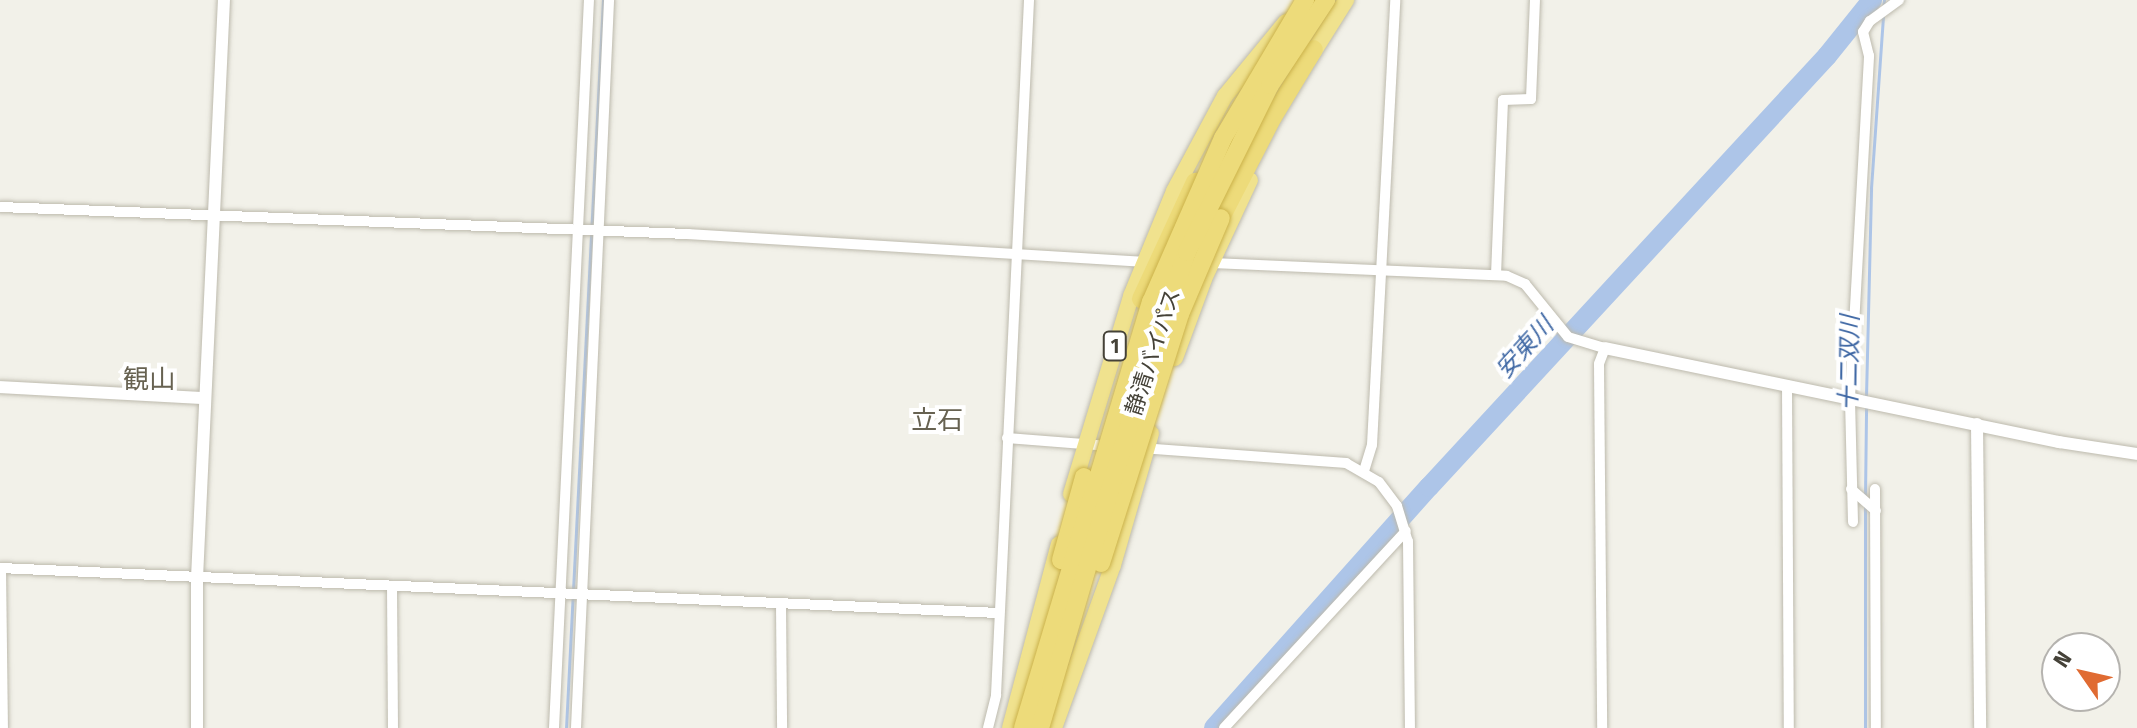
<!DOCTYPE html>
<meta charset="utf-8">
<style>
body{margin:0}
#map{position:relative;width:2137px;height:728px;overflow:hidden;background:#f2f1e9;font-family:"Fira Sans Condensed","Noto Sans JP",sans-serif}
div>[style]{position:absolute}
.stream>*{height:3px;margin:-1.5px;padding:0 1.5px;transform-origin:1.5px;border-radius:1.5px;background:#adc5e8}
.river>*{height:20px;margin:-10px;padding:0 10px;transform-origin:10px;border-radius:10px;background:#adc5e8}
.roads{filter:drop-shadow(0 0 2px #bdbaad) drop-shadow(0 0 2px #bdbaad)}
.minor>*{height:10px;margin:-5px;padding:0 5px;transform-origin:5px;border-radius:5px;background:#fff}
.tertiary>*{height:12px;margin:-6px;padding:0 6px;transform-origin:6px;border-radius:6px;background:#fff}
.trunk>*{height:16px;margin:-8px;padding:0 8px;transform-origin:8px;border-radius:8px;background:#f0e28e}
.motorway>*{height:18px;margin:-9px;padding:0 9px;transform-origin:9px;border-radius:9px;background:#eddb7a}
.bridges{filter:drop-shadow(0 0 2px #cbb24b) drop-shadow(0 0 2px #cbb24b)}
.motorway-bridge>*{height:18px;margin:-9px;padding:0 9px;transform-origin:9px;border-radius:9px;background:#eddb7a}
span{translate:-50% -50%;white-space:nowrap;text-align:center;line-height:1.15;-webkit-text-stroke:8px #fff;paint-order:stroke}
.shield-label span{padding:2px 6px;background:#fff;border:2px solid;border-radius:6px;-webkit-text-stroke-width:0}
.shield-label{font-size:20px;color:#454238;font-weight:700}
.street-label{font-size:22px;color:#454238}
.water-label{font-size:24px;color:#3e67a4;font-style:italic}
.quarter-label{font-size:26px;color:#676251}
.north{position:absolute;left:2041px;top:632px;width:80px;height:80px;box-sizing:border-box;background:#fff;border:2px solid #b5b3af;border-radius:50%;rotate:304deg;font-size:22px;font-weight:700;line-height:32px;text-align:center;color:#454238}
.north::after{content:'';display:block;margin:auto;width:28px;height:36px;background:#e06b32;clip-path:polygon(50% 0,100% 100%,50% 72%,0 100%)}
</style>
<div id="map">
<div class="stream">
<i style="left:1883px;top:9px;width:9px;rotate:-84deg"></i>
<i style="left:1866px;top:396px;width:208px;rotate:-88.6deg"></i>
<i style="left:1871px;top:188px;width:172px;rotate:-86deg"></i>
<i style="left:1865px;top:496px;width:88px;rotate:-89.3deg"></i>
<i style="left:566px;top:728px;width:729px;rotate:-87.09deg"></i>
<i style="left:1865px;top:728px;width:224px;rotate:-90deg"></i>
</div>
<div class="river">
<i style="left:1214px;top:728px;width:323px;rotate:-48.3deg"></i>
<i style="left:1429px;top:487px;width:587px;rotate:-47.28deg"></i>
<i style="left:1827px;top:56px;width:72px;rotate:-51.2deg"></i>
</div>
<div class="roads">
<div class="minor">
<i style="left:0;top:207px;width:689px;rotate:2.25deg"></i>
<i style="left:688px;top:234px;width:458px;rotate:3.5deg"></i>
<i style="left:1212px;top:263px;width:295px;rotate:2.5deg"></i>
<i style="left:1507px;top:276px;width:20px;rotate:24deg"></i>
<i style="left:1525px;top:284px;width:68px;rotate:50.9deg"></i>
<i style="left:1568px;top:337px;width:39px;rotate:17deg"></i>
<i style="left:1605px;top:348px;width:17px;rotate:111deg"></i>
<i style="left:1599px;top:364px;width:364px;rotate:89.5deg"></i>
<i style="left:1496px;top:275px;width:175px;rotate:-87.7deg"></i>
<i style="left:1503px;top:100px;width:28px;rotate:-2deg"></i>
<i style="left:1531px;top:99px;width:99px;rotate:-87.7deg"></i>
<i style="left:1787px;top:385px;width:343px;rotate:89.7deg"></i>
<i style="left:1007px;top:438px;width:102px;rotate:4.5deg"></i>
<i style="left:1141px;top:448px;width:206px;rotate:4.2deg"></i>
<i style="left:1346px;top:463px;width:38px;rotate:30deg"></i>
<i style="left:1379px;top:482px;width:30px;rotate:53deg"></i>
<i style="left:1397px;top:506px;width:37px;rotate:73deg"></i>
<i style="left:1408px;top:541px;width:187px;rotate:89.4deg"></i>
<i style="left:1364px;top:471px;width:27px;rotate:-73deg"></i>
<i style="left:1372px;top:445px;width:446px;rotate:-87deg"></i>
<i style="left:1851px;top:489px;width:33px;rotate:41deg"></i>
<i style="left:1875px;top:489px;width:239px;rotate:89.8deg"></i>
<i style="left:1853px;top:522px;width:125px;rotate:-91.4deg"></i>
<i style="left:1850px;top:397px;width:342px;rotate:-86.8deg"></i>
<i style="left:1869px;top:56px;width:25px;rotate:-104deg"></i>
<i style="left:1863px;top:32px;width:13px;rotate:-58deg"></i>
<i style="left:1870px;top:21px;width:36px;rotate:-36deg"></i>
<i style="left:0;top:568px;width:999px;rotate:2.58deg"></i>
<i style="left:1px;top:568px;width:160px;rotate:89.3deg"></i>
<i style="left:392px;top:586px;width:142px;rotate:89.6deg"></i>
<i style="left:781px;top:604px;width:124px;rotate:89.5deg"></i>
<i style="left:554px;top:728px;width:729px;rotate:-87.25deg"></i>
<i style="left:576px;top:728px;width:729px;rotate:-87.4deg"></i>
<i style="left:988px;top:728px;width:34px;rotate:-76deg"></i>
<i style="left:996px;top:695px;width:696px;rotate:-87.28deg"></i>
<i style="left:1224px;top:728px;width:268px;rotate:-47.3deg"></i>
</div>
<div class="tertiary">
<i style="left:1605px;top:348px;width:464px;rotate:11.7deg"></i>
<i style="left:2059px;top:442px;width:79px;rotate:8.7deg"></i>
<i style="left:0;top:387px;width:205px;rotate:3.1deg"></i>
<i style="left:1977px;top:424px;width:304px;rotate:89.4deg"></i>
<i style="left:197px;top:728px;width:150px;rotate:-90deg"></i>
<i style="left:197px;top:578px;width:579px;rotate:-87.33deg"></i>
</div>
<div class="trunk">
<i style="left:1309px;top:59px;width:70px;rotate:-57.9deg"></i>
<i style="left:1175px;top:358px;width:84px;rotate:-69.8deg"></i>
<i style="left:1204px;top:279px;width:109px;rotate:-65.1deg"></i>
<i style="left:1071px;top:494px;width:207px;rotate:-73.1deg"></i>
<i style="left:1131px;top:296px;width:113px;rotate:-67.7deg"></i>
<i style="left:1174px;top:191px;width:108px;rotate:-61.8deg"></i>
<i style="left:1225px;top:96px;width:96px;rotate:-50.5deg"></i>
<i style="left:1010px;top:728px;width:190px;rotate:-75.1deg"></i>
<i style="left:1054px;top:728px;width:173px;rotate:-70.1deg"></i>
<i style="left:1113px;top:565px;width:137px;rotate:-73.9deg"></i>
</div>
<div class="motorway">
<i style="left:1221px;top:218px;width:114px;rotate:-62.8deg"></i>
<i style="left:1273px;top:117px;width:79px;rotate:-58.9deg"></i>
<i style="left:1141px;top:299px;width:129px;rotate:-65.2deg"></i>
</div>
</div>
<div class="bridges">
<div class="motorway-bridge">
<i style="left:1061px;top:560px;width:86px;rotate:-74.5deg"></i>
<i style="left:1101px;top:563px;width:261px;rotate:-72.4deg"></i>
<i style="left:1180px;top:314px;width:104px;rotate:-66.9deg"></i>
<i style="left:1023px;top:728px;width:445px;rotate:-73.3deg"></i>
<i style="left:1151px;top:302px;width:179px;rotate:-66.3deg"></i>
<i style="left:1223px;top:138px;width:161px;rotate:-59.3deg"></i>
<i style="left:1040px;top:728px;width:366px;rotate:-73.6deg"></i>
<i style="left:1143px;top:377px;width:133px;rotate:-70.6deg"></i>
<i style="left:1187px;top:252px;width:186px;rotate:-63.6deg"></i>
<i style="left:1270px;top:85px;width:102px;rotate:-56.6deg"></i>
</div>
</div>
<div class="shield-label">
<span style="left:1115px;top:346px">1</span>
</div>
<div class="street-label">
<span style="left:1153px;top:352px;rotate:-72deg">静清バイパス</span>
</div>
<div class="water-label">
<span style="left:1525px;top:348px;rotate:-48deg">安東川</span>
<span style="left:1850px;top:363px;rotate:-89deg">十二双川</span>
</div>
<div class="quarter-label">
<span style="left:149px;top:380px">観山</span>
<span style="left:937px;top:421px">立石</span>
</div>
<div class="north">N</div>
</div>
